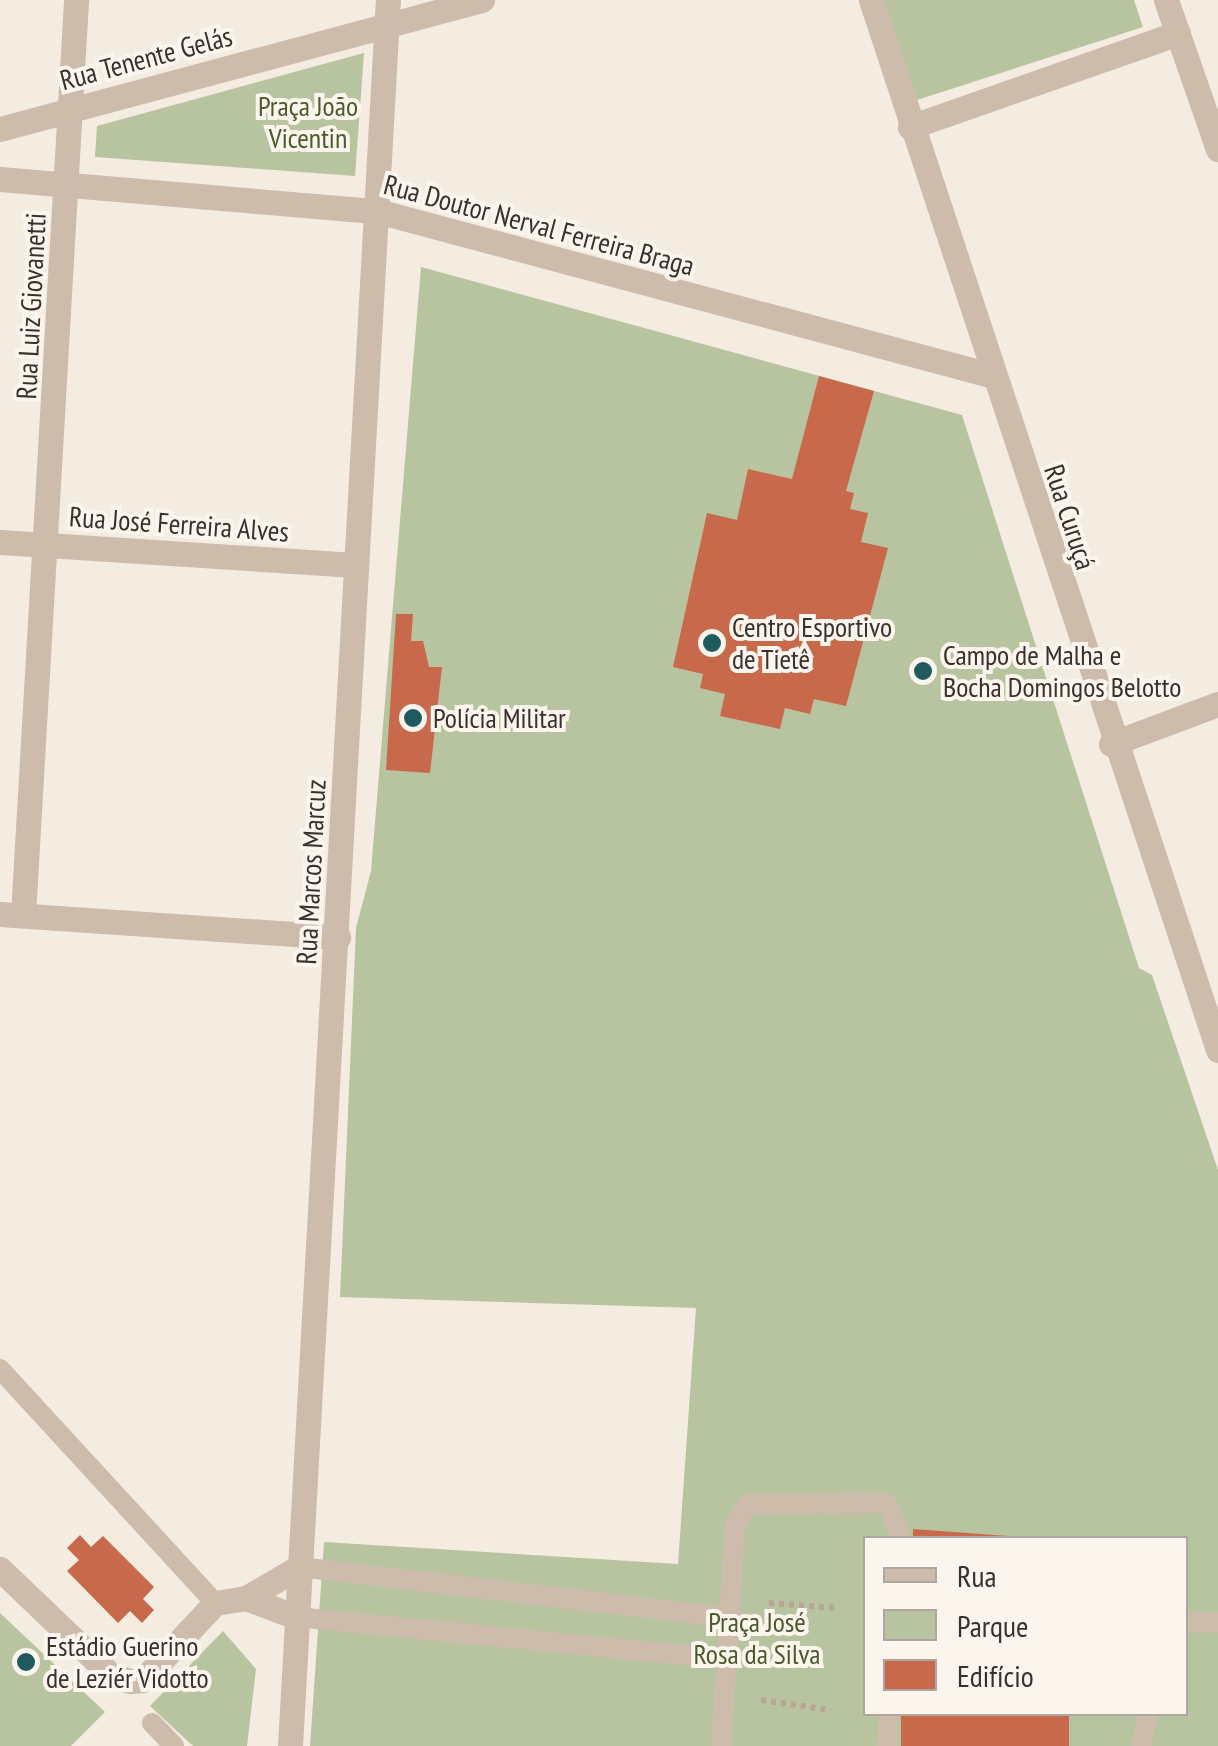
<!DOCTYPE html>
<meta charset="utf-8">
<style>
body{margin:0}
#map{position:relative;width:1218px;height:1746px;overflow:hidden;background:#f4ebe1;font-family:"PT Sans Narrow",sans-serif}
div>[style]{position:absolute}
.green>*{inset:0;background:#b8c4a0}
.building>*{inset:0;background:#c8694b;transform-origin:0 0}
.path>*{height:6px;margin-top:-3px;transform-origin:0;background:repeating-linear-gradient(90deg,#b9a596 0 5px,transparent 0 10px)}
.service>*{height:20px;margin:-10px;padding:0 10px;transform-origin:10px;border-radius:10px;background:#cdbbac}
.minor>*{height:25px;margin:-12.5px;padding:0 12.5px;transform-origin:12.5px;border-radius:12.5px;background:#cdbbac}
.tertiary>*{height:25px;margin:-12.5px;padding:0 12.5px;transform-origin:12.5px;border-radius:12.5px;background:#cdbbac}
.dots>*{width:28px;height:28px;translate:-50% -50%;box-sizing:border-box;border:5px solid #fbf5ee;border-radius:50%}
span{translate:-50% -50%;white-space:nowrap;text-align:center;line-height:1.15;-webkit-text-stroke:8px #fbf5ee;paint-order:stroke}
.street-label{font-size:28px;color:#3b302b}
.park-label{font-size:28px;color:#4a5a2e}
.poi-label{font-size:28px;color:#3b302b}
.left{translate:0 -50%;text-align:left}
.legend{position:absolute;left:863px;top:1536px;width:325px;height:180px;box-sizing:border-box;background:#fbf5ee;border:2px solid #aea6a0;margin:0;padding:12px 18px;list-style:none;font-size:30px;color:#3b302b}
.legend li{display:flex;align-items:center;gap:20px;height:50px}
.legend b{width:50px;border:2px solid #aea6a0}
</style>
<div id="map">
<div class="green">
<i style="clip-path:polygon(882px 0,1134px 0,1143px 27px,917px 100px)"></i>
<i style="clip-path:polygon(364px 53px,355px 176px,95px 157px,97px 126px)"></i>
<i style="clip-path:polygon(evenodd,421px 267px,962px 415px,1139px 968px,1152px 975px,1218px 1170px,1218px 1746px,310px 1746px,324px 1542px,678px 1564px,696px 1308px,340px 1297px,356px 928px,371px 871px,421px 267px,866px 1538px,1186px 1538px,1186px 1714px,866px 1714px,866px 1538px)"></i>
<i style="clip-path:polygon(0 1613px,105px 1712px,71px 1746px,0 1746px)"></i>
<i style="clip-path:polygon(223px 1631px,256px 1669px,247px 1746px,193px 1746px,150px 1706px)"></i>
</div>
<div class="building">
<i style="clip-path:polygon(819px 376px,874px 391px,846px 491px,854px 493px,850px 509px,868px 513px,861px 542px,888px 548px,846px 706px,814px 699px,810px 714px,785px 708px,780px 729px,720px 716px,725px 694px,700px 688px,703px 674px,673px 667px,707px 513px,737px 520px,748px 469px,792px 479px)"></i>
<i style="clip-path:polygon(396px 614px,413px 614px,411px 641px,423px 641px,429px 667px,442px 667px,430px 773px,386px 770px)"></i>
<i style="clip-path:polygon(913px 1529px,1008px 1536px,1008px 1538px,913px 1538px)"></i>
<i style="clip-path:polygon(80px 1535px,91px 1547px,103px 1536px,154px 1587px,143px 1599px,154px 1610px,142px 1623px,130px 1611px,118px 1623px,67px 1571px,79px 1560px,67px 1548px)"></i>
<i style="left:901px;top:1714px;width:168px;height:32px"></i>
</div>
<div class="path">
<i style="left:769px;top:1603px;width:68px;rotate:4.2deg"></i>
<i style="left:761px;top:1700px;width:70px;rotate:8.2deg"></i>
</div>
<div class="service">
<i style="left:0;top:1369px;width:318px;rotate:47.4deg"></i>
<i style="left:299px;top:1567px;width:437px;rotate:6.7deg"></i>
<i style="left:296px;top:1617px;width:437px;rotate:5.6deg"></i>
<i style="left:1186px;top:1622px;width:32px;rotate:2deg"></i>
<i style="left:152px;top:1723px;width:32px;rotate:46deg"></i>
<i style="left:721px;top:1746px;width:221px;rotate:-86.4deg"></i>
<i style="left:735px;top:1525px;width:24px;rotate:-60deg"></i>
<i style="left:747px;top:1504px;width:140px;rotate:-0.4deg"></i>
<i style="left:887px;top:1503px;width:38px;rotate:68deg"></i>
<i style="left:887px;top:1746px;width:32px;rotate:-88deg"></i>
<i style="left:1142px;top:1746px;width:32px;rotate:-81deg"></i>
</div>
<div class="minor">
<i style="left:1166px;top:0;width:158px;rotate:70.8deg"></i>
<i style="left:910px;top:127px;width:284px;rotate:-19.3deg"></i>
<i style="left:0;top:179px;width:378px;rotate:4.9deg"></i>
<i style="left:377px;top:211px;width:639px;rotate:14.97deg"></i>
<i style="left:0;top:542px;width:355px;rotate:3.7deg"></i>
<i style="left:1111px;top:744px;width:114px;rotate:-20.5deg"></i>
<i style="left:0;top:914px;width:339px;rotate:3.9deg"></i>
<i style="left:23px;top:915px;width:917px;rotate:-86.68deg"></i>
</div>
<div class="tertiary">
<i style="left:871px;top:0;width:1106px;rotate:71.71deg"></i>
<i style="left:0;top:129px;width:499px;rotate:-15deg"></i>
<i style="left:0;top:1569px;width:153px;rotate:43.7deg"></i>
<i style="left:111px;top:1675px;width:20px;rotate:18deg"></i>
<i style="left:130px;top:1681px;width:13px;rotate:-4deg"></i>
<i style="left:143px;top:1680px;width:105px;rotate:-46.9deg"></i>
<i style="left:215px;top:1603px;width:31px;rotate:-9deg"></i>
<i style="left:246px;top:1598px;width:53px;rotate:20.8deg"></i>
<i style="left:246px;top:1598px;width:61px;rotate:-30.3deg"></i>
<i style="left:290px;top:1746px;width:1749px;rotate:-86.79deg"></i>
</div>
<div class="dots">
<i style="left:712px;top:643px;background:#1f5a5e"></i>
<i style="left:923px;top:671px;background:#1f5a5e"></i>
<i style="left:413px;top:718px;background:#1f5a5e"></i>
<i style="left:26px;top:1662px;background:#1f5a5e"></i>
</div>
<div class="street-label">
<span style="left:146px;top:58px;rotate:-15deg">Rua Tenente Gelás</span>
<span style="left:539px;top:225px;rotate:15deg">Rua Doutor Nerval Ferreira Braga</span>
<span style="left:31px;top:306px;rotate:-87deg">Rua Luiz Giovanetti</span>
<span style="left:1070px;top:517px;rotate:72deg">Rua Curuçá</span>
<span style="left:179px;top:524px;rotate:4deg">Rua José Ferreira Alves</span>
<span style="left:311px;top:872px;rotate:-87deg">Rua Marcos Marcuz</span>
</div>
<div class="park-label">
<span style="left:308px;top:122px">Praça João<br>Vicentin</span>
<span style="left:757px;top:1638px">Praça José<br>Rosa da Silva</span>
</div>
<div class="poi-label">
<span class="left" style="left:732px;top:643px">Centro Esportivo<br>de Tietê</span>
<span class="left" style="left:943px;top:671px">Campo de Malha e<br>Bocha Domingos Belotto</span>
<span class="left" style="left:433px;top:718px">Polícia Militar</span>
<span class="left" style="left:46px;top:1662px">Estádio Guerino<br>de Leziér Vidotto</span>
</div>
<ul class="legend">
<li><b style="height:12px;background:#cdbbac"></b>Rua</li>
<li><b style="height:28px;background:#b8c4a0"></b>Parque</li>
<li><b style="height:28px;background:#c8694b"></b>Edifício</li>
</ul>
</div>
